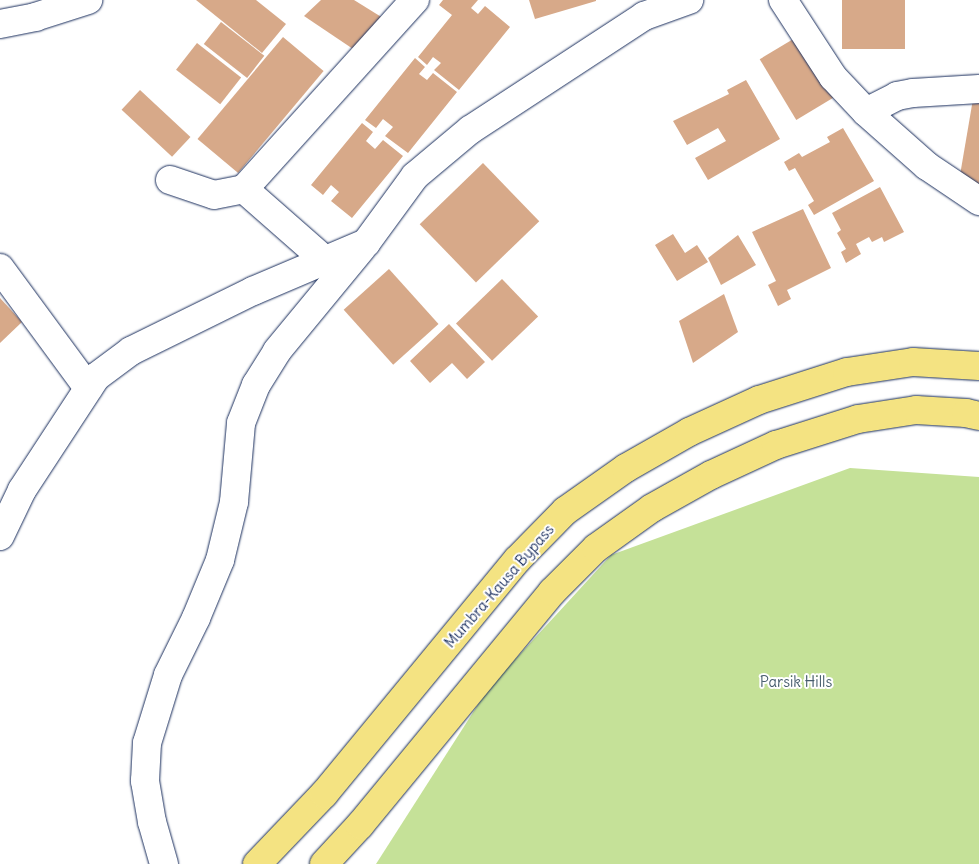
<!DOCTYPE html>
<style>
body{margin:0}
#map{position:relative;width:979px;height:864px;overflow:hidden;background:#fff;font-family:Delius,sans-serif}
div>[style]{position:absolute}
.green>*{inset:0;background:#c5e198}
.building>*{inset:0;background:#d7a989;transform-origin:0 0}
.roads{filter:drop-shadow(0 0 1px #1b2f5e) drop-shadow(0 0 1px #1b2f5e)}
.minor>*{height:28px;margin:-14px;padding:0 14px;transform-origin:14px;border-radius:14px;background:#fff}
.highway>*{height:28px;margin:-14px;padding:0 14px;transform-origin:14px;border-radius:14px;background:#f4e382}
span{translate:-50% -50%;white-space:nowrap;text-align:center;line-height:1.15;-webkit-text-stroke:4px #fff;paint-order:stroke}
.street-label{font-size:15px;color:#1b2f5e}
.park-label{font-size:15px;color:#465c6c}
</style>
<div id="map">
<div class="green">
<i style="clip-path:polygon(850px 468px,979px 477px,979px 864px,376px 864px,488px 689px,611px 555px)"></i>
</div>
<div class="building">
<i style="clip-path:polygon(196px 0,256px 0,286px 24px,262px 53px)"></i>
<i style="clip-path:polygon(321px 0,354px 0,383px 18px,359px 53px,304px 16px)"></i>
<i style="clip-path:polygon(443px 0,478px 0,471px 8px,478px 14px,485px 6px,510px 27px,459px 90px,434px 70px,441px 63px,433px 57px,427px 65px,418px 57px,452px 15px,439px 5px)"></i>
<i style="clip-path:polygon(529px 0,596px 0,596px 1px,535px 19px)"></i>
<i style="left:842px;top:0;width:63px;height:49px"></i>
<i style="left:221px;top:22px;width:55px;height:28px;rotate:38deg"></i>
<i style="left:800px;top:35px;width:71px;height:47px;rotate:59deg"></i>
<i style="left:283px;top:37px;width:53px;height:133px;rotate:40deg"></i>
<i style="left:197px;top:43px;width:56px;height:34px;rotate:38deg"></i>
<i style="clip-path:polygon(415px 58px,425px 67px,419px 74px,427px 80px,433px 73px,457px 92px,408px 153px,385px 136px,393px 127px,383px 119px,376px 128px,365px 120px)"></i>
<i style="clip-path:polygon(746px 80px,780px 139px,708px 180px,695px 158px,726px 141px,718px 128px,687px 145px,673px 121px,729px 94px,727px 90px)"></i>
<i style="left:140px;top:90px;width:69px;height:27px;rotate:43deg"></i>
<i style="clip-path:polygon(973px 99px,979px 100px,979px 184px,959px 181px)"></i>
<i style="clip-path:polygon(362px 123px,373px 132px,366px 141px,375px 149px,383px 140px,403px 156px,352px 218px,331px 201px,339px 192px,331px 185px,323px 195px,311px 185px)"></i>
<i style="clip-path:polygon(843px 128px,874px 181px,814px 215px,808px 205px,814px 201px,795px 168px,789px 171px,784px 162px,799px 153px,802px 157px,830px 142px,827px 137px)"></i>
<i style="left:483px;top:163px;width:81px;height:88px;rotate:46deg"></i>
<i style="clip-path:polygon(880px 187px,904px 232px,884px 242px,882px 237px,872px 242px,869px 237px,856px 244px,861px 254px,846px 263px,841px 252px,846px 249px,837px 233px,841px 230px,832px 213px)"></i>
<i style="clip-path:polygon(803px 209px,831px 268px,787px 290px,791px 299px,778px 306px,768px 285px,776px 281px,752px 232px)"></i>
<i style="clip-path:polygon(673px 234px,685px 253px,697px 245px,708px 262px,677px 281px,655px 245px)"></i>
<i style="clip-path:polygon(738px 235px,756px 265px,721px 285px,708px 258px)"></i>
<i style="left:389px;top:269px;width:74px;height:61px;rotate:48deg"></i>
<i style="left:502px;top:279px;width:52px;height:64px;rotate:46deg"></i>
<i style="clip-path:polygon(724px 294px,738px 332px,693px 363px,679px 321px)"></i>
<i style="clip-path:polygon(0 298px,22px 322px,0 343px)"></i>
<i style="clip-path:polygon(449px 324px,485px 362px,467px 379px,452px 363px,430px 383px,410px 361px)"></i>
</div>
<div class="roads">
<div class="minor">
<i style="left:783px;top:0;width:92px;rotate:57deg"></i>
<i style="left:833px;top:77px;width:48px;rotate:46.7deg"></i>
<i style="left:866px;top:112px;width:81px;rotate:41.5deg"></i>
<i style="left:927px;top:166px;width:63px;rotate:33.9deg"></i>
<i style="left:0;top:24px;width:36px;rotate:-11deg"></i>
<i style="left:35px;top:17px;width:56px;rotate:-17.8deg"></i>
<i style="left:866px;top:112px;width:35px;rotate:-27deg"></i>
<i style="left:897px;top:96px;width:16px;rotate:-11deg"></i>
<i style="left:913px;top:93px;width:66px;rotate:-3.5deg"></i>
<i style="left:170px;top:180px;width:46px;rotate:18.8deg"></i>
<i style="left:214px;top:195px;width:31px;rotate:-11deg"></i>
<i style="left:327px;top:262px;width:111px;rotate:-138.7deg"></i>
<i style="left:244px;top:189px;width:255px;rotate:-47.9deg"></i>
<i style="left:0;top:268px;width:149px;rotate:53.7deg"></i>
<i style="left:0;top:536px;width:51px;rotate:-64.4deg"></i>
<i style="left:22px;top:490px;width:135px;rotate:-56.8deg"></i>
<i style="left:96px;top:377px;width:44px;rotate:-36.6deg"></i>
<i style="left:131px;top:351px;width:136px;rotate:-26.2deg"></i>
<i style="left:253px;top:291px;width:123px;rotate:-23deg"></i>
<i style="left:366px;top:243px;width:83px;rotate:-53.8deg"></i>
<i style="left:415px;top:176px;width:72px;rotate:-39.9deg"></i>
<i style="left:470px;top:130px;width:208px;rotate:-33.2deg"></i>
<i style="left:644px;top:16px;width:48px;rotate:-19.6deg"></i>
<i style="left:164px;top:864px;width:44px;rotate:-105.9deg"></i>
<i style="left:152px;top:822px;width:42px;rotate:-99.7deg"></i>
<i style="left:145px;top:781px;width:38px;rotate:-87deg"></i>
<i style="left:147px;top:743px;width:71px;rotate:-72.8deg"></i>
<i style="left:168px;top:675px;width:64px;rotate:-63.8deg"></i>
<i style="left:196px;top:618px;width:63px;rotate:-67.5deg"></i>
<i style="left:220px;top:560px;width:60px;rotate:-76.4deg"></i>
<i style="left:234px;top:502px;width:79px;rotate:-84.9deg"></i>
<i style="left:241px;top:423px;width:41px;rotate:-68.5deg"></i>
<i style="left:256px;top:385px;width:40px;rotate:-58deg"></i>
<i style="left:277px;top:351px;width:134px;rotate:-50.5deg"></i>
</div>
<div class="highway">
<i style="left:257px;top:864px;width:97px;rotate:-46.3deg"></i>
<i style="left:324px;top:794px;width:303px;rotate:-50.5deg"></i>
<i style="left:517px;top:560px;width:69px;rotate:-45.6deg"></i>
<i style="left:565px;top:511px;width:75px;rotate:-35.2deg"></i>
<i style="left:626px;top:468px;width:73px;rotate:-29.7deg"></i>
<i style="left:689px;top:432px;width:77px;rotate:-24.6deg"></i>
<i style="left:759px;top:400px;width:92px;rotate:-17.7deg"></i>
<i style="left:847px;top:372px;width:67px;rotate:-8.6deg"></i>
<i style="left:913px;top:362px;width:66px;rotate:3.5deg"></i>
<i style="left:324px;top:864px;width:53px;rotate:-47.3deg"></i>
<i style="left:360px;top:825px;width:302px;rotate:-50.5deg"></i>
<i style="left:552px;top:592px;width:62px;rotate:-45deg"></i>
<i style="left:596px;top:548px;width:69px;rotate:-35.5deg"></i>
<i style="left:652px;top:508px;width:68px;rotate:-29.2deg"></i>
<i style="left:711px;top:475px;width:72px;rotate:-24.8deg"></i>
<i style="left:776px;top:445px;width:86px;rotate:-17.6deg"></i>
<i style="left:858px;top:419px;width:59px;rotate:-8.8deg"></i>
<i style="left:916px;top:410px;width:50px;rotate:3.4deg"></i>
<i style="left:966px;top:413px;width:13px;rotate:13deg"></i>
</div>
</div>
<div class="street-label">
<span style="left:499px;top:586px;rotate:-49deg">Mumbra-Kausa Bypass</span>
</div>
<div class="park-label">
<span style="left:796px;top:682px">Parsik Hills</span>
</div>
</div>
